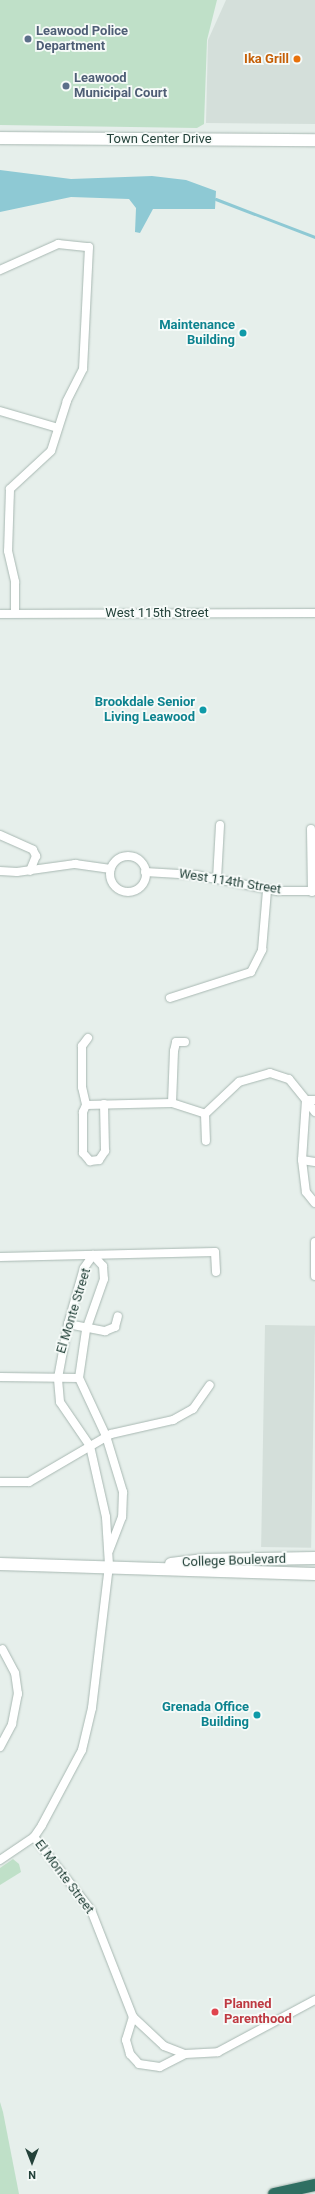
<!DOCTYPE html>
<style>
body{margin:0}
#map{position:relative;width:315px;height:2194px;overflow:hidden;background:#e6efeb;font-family:Roboto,sans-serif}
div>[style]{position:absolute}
.built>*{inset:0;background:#d4dfda;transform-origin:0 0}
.green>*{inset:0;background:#bfe0c8}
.water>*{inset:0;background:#8ec9d4}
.stream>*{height:2.5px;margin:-1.25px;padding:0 1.25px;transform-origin:1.25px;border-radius:1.25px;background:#8ec9d4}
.roads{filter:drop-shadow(0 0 1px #a8b8b2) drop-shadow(0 0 1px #a8b8b2)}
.street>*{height:8px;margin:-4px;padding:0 4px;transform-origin:4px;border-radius:4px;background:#fff}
.street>.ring{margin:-4px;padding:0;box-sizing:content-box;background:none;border:8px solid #fff;border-radius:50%}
.secondary>*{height:12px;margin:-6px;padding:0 6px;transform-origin:6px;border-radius:6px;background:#fff}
.highway>*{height:12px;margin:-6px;padding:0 6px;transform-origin:6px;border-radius:6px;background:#2f6f62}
.dots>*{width:11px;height:11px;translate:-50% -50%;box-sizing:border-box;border:2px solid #f7fbf9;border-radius:50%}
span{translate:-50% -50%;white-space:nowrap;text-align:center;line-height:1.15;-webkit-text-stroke:3.5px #f7fbf9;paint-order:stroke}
.service-label{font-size:13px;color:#4e5e75;font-weight:700}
.left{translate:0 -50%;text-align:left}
.food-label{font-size:13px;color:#c56008;font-weight:700}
.right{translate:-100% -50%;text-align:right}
.street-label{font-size:13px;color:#24423a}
.culture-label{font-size:13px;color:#0d838f;font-weight:700}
.health-label{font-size:13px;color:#be3a42;font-weight:700}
.north{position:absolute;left:12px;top:2142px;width:40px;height:40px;-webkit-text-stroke:3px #f7fbf9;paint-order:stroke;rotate:180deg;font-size:11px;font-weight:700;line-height:16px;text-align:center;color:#24423a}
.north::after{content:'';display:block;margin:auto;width:14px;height:18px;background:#24423a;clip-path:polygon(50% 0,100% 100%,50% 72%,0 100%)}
</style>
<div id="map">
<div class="built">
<i style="clip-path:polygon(226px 0,315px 0,315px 124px,206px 123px,208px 40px)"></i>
<i style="left:265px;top:1325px;width:50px;height:222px;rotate:1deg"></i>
</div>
<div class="green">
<i style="clip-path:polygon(0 0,217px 0,207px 40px,204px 124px,197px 128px,0 125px)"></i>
<i style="clip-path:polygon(13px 1859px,19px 1864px,21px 1872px,0 1885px,0 1868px)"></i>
<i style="clip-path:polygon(0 2102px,3px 2112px,19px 2194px,0 2194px)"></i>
</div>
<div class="water">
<i style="clip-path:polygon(0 170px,71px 179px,152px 176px,186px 180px,216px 191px,215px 209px,153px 209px,140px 233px,135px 232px,136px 208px,129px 199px,71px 197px,0 212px)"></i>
</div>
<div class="stream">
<i style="left:216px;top:199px;width:106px;rotate:21deg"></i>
</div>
<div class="roads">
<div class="street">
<i style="left:0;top:270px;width:64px;rotate:-24.1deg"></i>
<i style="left:58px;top:244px;width:31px;rotate:6deg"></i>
<i style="left:89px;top:247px;width:122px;rotate:92.8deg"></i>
<i style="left:83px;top:369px;width:36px;rotate:117deg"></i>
<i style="left:67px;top:401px;width:52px;rotate:107.7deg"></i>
<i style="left:51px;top:451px;width:56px;rotate:137.2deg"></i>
<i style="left:10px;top:489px;width:62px;rotate:91.8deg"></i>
<i style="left:8px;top:551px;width:32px;rotate:77deg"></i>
<i style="left:15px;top:582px;width:31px;rotate:90deg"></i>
<i style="left:0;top:411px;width:60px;rotate:16.3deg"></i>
<i style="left:0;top:614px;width:315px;rotate:-0.2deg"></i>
<i style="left:311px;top:829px;width:63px;rotate:89.1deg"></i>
<i style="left:0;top:835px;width:36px;rotate:24deg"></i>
<i style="left:33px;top:850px;width:7px;rotate:63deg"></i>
<i style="left:36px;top:856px;width:16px;rotate:112deg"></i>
<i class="ring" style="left:110px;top:856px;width:28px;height:28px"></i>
<i style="left:0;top:871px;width:17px;rotate:3deg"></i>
<i style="left:17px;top:872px;width:59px;rotate:-7.9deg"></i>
<i style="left:75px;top:864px;width:36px;rotate:8deg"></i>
<i style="left:145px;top:872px;width:51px;rotate:3.4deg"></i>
<i style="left:196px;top:875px;width:83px;rotate:11.2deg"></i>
<i style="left:277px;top:891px;width:38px"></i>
<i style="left:217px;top:879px;width:54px;rotate:-86.8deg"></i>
<i style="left:170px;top:998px;width:85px;rotate:-17.8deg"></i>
<i style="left:251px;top:972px;width:25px;rotate:-63deg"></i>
<i style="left:262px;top:950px;width:60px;rotate:-85.2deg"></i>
<i style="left:88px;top:1038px;width:10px;rotate:127deg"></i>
<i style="left:82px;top:1046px;width:41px;rotate:90deg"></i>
<i style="left:82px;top:1087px;width:18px;rotate:77deg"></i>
<i style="left:86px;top:1105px;width:8px;rotate:113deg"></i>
<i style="left:83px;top:1112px;width:41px;rotate:90deg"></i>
<i style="left:83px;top:1153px;width:11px;rotate:49deg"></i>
<i style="left:90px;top:1161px;width:9px;rotate:-6deg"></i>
<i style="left:99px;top:1160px;width:11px;rotate:-56deg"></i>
<i style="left:105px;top:1151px;width:47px;rotate:-91.2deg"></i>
<i style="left:306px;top:1100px;width:60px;rotate:93.8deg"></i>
<i style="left:302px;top:1160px;width:32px;rotate:83deg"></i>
<i style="left:306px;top:1192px;width:14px;rotate:51deg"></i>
<i style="left:306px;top:1100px;width:15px;rotate:53deg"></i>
<i style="left:172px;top:1103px;width:52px;rotate:-87.8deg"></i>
<i style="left:174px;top:1051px;width:9px;rotate:-77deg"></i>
<i style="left:176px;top:1042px;width:9px"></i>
<i style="left:86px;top:1105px;width:86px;rotate:-1.3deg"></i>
<i style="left:172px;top:1103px;width:35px;rotate:18deg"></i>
<i style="left:205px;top:1114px;width:47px;rotate:-43.3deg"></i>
<i style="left:239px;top:1082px;width:32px;rotate:-16deg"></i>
<i style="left:270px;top:1073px;width:20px;rotate:18deg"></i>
<i style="left:289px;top:1079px;width:27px;rotate:51deg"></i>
<i style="left:306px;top:1100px;width:9px"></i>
<i style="left:205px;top:1114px;width:27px;rotate:88deg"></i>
<i style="left:302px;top:1160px;width:13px;rotate:9deg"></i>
<i style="left:315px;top:1242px;width:34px;rotate:90deg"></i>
<i style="left:0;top:1257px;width:215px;rotate:-1.3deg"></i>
<i style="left:215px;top:1252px;width:20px;rotate:87deg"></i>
<i style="left:68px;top:1324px;width:38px;rotate:11deg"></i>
<i style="left:105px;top:1331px;width:11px;rotate:-22deg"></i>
<i style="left:115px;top:1327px;width:11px;rotate:-75deg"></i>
<i style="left:0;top:1377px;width:79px;rotate:0.7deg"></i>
<i style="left:0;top:1482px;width:29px"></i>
<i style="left:29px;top:1482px;width:95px;rotate:-30.3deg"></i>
<i style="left:111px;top:1434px;width:64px;rotate:-12.7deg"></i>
<i style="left:173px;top:1420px;width:23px;rotate:-29deg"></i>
<i style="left:193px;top:1409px;width:29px;rotate:-55deg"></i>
<i style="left:0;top:1747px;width:26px;rotate:-62deg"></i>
<i style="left:12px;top:1724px;width:31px;rotate:-79deg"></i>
<i style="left:18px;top:1694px;width:21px;rotate:-98deg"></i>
<i style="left:15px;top:1673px;width:27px;rotate:-118deg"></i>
<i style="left:34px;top:1837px;width:93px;rotate:52deg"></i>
<i style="left:91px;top:1910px;width:115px;rotate:68.6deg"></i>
<i style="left:133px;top:2017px;width:42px;rotate:43.1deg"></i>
<i style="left:164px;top:2046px;width:22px;rotate:21deg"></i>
<i style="left:185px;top:2054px;width:33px;rotate:-3deg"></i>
<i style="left:218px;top:2052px;width:110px;rotate:-28.2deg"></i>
<i style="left:0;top:1860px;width:41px;rotate:-34.1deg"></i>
<i style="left:34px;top:1837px;width:14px;rotate:-56deg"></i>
<i style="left:42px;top:1825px;width:85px;rotate:-61.9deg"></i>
<i style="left:82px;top:1750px;width:43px;rotate:-76.6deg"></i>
<i style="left:92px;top:1708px;width:144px;rotate:-83.2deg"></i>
<i style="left:109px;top:1565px;width:48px;rotate:-93.6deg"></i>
<i style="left:106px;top:1517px;width:73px;rotate:-102.7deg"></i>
<i style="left:90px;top:1446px;width:53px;rotate:-124.3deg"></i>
<i style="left:60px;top:1402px;width:24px;rotate:-95deg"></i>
<i style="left:58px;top:1378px;width:55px;rotate:-79.5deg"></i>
<i style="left:68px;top:1324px;width:58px;rotate:-74.1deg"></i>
<i style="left:84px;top:1268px;width:16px;rotate:-55deg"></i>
<i style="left:93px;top:1255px;width:15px;rotate:48deg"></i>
<i style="left:103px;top:1266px;width:13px;rotate:86deg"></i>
<i style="left:104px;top:1279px;width:54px;rotate:109.4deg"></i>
<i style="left:86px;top:1330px;width:49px;rotate:98.3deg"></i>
<i style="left:79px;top:1378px;width:64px;rotate:65deg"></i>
<i style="left:106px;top:1436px;width:59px;rotate:73.1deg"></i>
<i style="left:123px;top:1492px;width:25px;rotate:92deg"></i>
<i style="left:122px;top:1517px;width:36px;rotate:111deg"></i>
<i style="left:133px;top:2017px;width:24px;rotate:107deg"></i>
<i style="left:126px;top:2040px;width:15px;rotate:74deg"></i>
<i style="left:130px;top:2054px;width:13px;rotate:48deg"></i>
<i style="left:139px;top:2064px;width:21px;rotate:8deg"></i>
<i style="left:160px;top:2067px;width:28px;rotate:-27deg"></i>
</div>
<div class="secondary">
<i style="left:0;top:138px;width:315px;rotate:0.4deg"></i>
<i style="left:0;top:1564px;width:315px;rotate:1.8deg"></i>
<i style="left:171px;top:1564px;width:31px;rotate:-7deg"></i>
<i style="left:202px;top:1560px;width:113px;rotate:-1deg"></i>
</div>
<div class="highway">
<i style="left:274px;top:2194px;width:42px;rotate:-12.4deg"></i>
</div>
</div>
<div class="dots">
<i style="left:28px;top:39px;background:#5c6f8a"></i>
<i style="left:297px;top:59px;background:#e8710a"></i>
<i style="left:66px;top:86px;background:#5c6f8a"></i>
<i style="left:243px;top:333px;background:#0f9aa8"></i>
<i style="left:203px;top:710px;background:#0f9aa8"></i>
<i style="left:257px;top:1715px;background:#0f9aa8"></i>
<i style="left:215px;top:2012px;background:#e0444e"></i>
</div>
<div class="service-label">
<span class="left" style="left:36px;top:39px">Leawood Police<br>Department</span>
<span class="left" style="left:74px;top:86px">Leawood<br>Municipal Court</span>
</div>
<div class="food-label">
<span class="right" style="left:289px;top:59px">Ika Grill</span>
</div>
<div class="street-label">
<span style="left:159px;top:139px">Town Center Drive</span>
<span style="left:157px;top:613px">West 115th Street</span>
<span style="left:230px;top:882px;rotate:9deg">West 114th Street</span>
<span style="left:74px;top:1311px;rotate:-73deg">El Monte Street</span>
<span style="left:234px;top:1561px;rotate:-2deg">College Boulevard</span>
<span style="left:64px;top:1877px;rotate:53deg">El Monte Street</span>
</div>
<div class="culture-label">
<span class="right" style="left:235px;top:333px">Maintenance<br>Building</span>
<span class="right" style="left:195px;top:710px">Brookdale Senior<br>Living Leawood</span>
<span class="right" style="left:249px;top:1715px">Grenada Office<br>Building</span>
</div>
<div class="health-label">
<span class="left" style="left:224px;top:2012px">Planned<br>Parenthood</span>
</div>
<div class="north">N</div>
</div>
